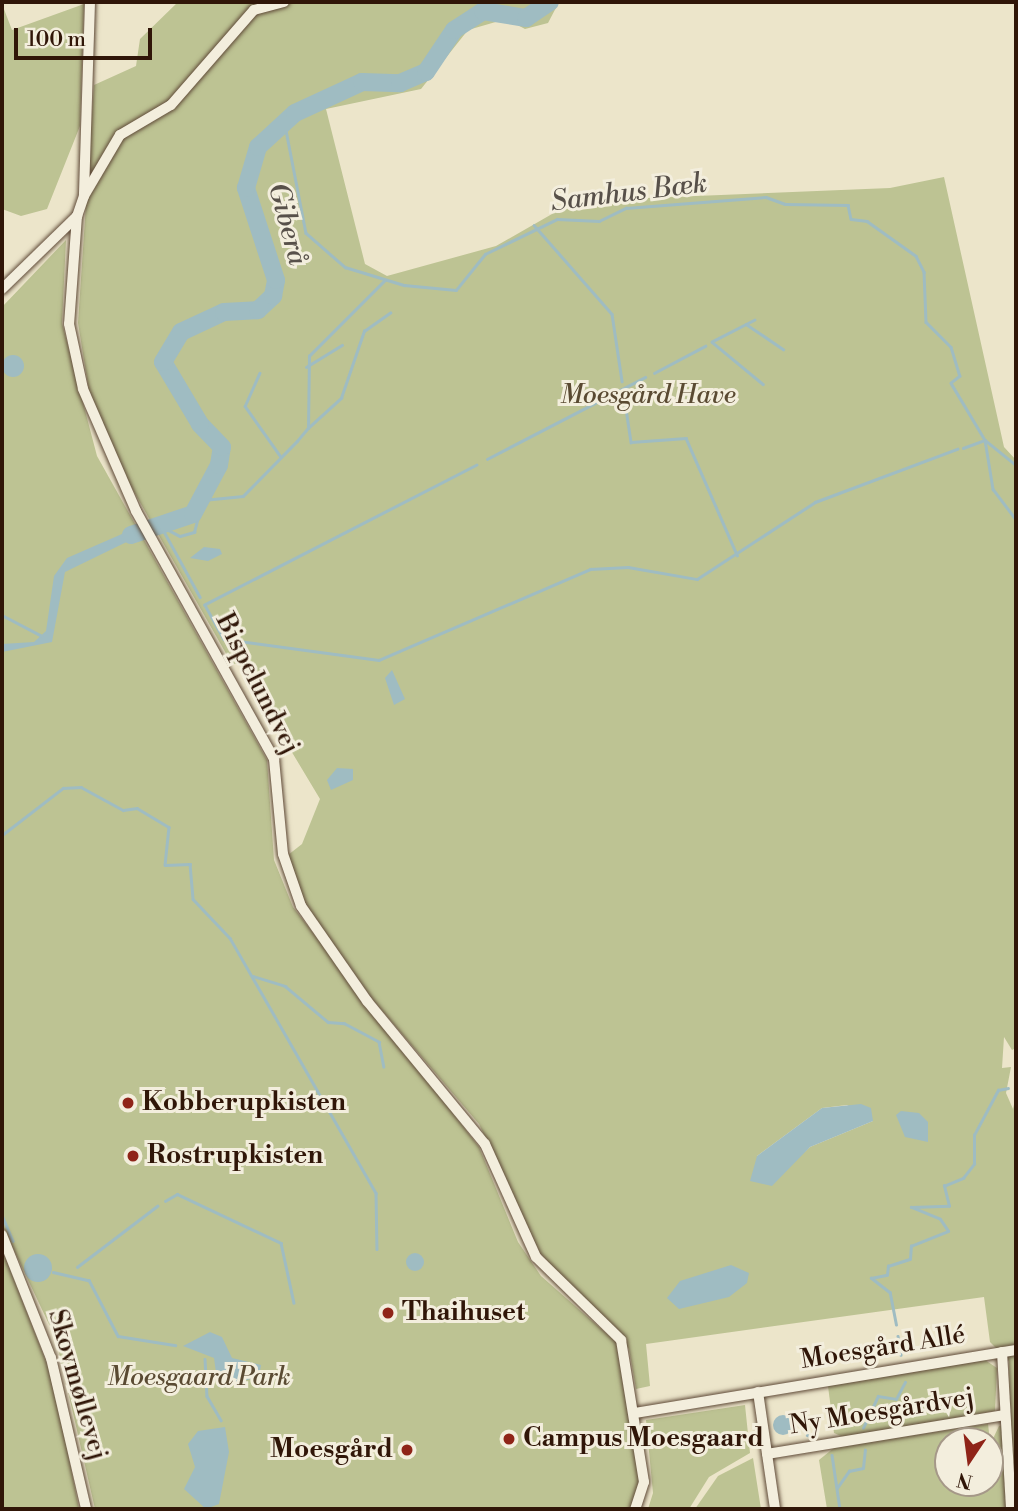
<!DOCTYPE html>
<meta charset="utf-8">
<style>
body{margin:0}
#map{position:relative;width:1018px;height:1511px;overflow:hidden;background:#ece5ca;font-family:"Libre Bodoni",serif}
div>[style]{position:absolute}
.green>*{inset:0;background:#bdc393}
.water>*{inset:0;background:#9fbcc2}
.round{border-radius:50%}
.stream>*{height:2.5px;margin:-1.25px;padding:0 1.25px;transform-origin:1.25px;border-radius:1.25px;background:#9fbcc2}
.river>*{height:18px;margin:-9px;padding:0 9px;transform-origin:9px;border-radius:9px;background:#9fbcc2}
.roads{filter:drop-shadow(0 0 2px #5f4a38) drop-shadow(0 0 2px #5f4a38)}
.minor>*{height:10px;margin:-5px;padding:0 5px;transform-origin:5px;border-radius:5px;background:#f3eedd}
.dots>*{width:19px;height:19px;translate:-50% -50%;box-sizing:border-box;border:4px solid #f3eedd;border-radius:50%}
span{translate:-50% -50%;white-space:nowrap;text-align:center;line-height:1.15;-webkit-text-stroke:6px #f3eedd;paint-order:stroke}
.park-label{font-size:26px;color:#5a4a32;font-style:italic}
.street-label{font-size:26px;color:#301608}
.poi-label{font-size:26px;color:#301608;font-weight:700}
.left{translate:0 -50%;text-align:left}
.right{translate:-100% -50%;text-align:right}
.water-label{font-size:28px;color:#575049;font-style:italic}
.frame{position:absolute;inset:0;border:4px solid #301608;pointer-events:none}
.north{position:absolute;left:934px;top:1427px;width:70px;height:70px;box-sizing:border-box;background:#f3eedd;border:2px solid #a59888;border-radius:50%;rotate:193deg;font-size:19px;font-weight:700;line-height:28px;text-align:center;color:#301608}
.north::after{content:'';display:block;margin:auto;width:24px;height:32px;background:#8f2418;clip-path:polygon(50% 0,100% 100%,50% 72%,0 100%)}
.scale{position:absolute;left:14px;top:28px;width:138px;height:32px;box-sizing:border-box;border:4px solid #301608;border-top:0;padding-left:9px;font-size:21px;line-height:24px;white-space:nowrap;color:#301608;-webkit-text-stroke:5px #f3eedd;paint-order:stroke}
</style>
<div id="map">
<div class="green">
<i style="clip-path:polygon(evenodd,178px 2px,559px 2px,548px 23px,525px 29px,506px 19px,468px 30px,421px 89px,326px 109px,365px 264px,387px 276px,496px 246px,559px 210px,622px 199px,890px 188px,944px 177px,1004px 447px,1016px 460px,1016px 1048px,1012px 1050px,1004px 1037px,1002px 1068px,1011px 1067px,1006px 1093px,1013px 1109px,1016px 1095px,1016px 1509px,827px 1509px,819px 1460px,835px 1447px,988px 1424px,990px 1441px,948px 1441px,948px 1483px,990px 1483px,990px 1445px,999px 1426px,1010px 1423px,1009px 1361px,990px 1342px,984px 1297px,646px 1344px,650px 1386px,636px 1389px,629px 1349px,540px 1253px,479px 1124px,373px 1000px,304px 903px,288px 855px,302px 844px,320px 799px,239px 664px,232px 664px,125px 476px,89px 391px,78px 323px,94px 85px,136px 66px,140px 39px,178px 2px,847px 1105px,873px 1121px,810px 1147px,777px 1176px,757px 1156px,822px 1108px,847px 1105px)"></i>
<i style="clip-path:polygon(2px 4px,12px 30px,84px 4px,80px 126px,47px 209px,21px 216px,2px 209px)"></i>
<i style="clip-path:polygon(66px 240px,62px 323px,97px 456px,267px 760px,274px 860px,293px 907px,479px 1147px,518px 1242px,541px 1276px,616px 1342px,640px 1487px,630px 1509px,95px 1509px,56px 1339px,2px 1225px,2px 307px)"></i>
<i style="clip-path:polygon(2px 1249px,54px 1382px,79px 1509px,2px 1509px)"></i>
<i style="clip-path:polygon(985px 1360px,997px 1368px,995px 1411px,843px 1437px,834px 1433px,828px 1386px)"></i>
<i style="clip-path:polygon(745px 1405px,750px 1453px,709px 1477px,689px 1509px,648px 1509px,653px 1493px,646px 1420px)"></i>
<i style="clip-path:polygon(753px 1458px,761px 1509px,695px 1509px,718px 1476px)"></i>
</div>
<div class="water">
<i class="round" style="left:2px;top:355px;width:22px;height:22px"></i>
<i style="clip-path:polygon(138px 527px,143px 534px,65px 572px,52px 642px,2px 652px,2px 644px,34px 642px,46px 631px,54px 576px,67px 558px)"></i>
<i style="clip-path:polygon(204px 547px,220px 549px,222px 554px,208px 561px,190px 558px)"></i>
<i style="clip-path:polygon(392px 670px,405px 699px,394px 705px,385px 678px)"></i>
<i style="clip-path:polygon(337px 768px,353px 769px,353px 780px,331px 790px,327px 780px)"></i>
<i style="clip-path:polygon(861px 1104px,871px 1108px,873px 1121px,810px 1147px,772px 1186px,750px 1181px,757px 1156px,822px 1108px)"></i>
<i style="clip-path:polygon(901px 1111px,919px 1113px,928px 1122px,928px 1142px,905px 1137px,896px 1115px)"></i>
<i class="round" style="left:406px;top:1253px;width:18px;height:18px"></i>
<i class="round" style="left:24px;top:1254px;width:28px;height:28px"></i>
<i style="clip-path:polygon(731px 1265px,749px 1273px,747px 1283px,729px 1297px,679px 1309px,667px 1298px,680px 1281px)"></i>
<i style="clip-path:polygon(210px 1332px,222px 1337px,232px 1358px,261px 1365px,259px 1377px,218px 1387px,214px 1358px,183px 1346px)"></i>
<i class="round" style="left:773px;top:1415px;width:20px;height:20px"></i>
<i style="clip-path:polygon(225px 1427px,229px 1452px,219px 1504px,206px 1509px,184px 1489px,195px 1467px,188px 1444px,198px 1431px)"></i>
</div>
<div class="stream">
<i style="left:284px;top:120px;width:115px;rotate:79deg"></i>
<i style="left:306px;top:233px;width:52px;rotate:41.1deg"></i>
<i style="left:345px;top:267px;width:62px;rotate:17deg"></i>
<i style="left:404px;top:285px;width:52px;rotate:5.5deg"></i>
<i style="left:456px;top:290px;width:46px;rotate:-51.1deg"></i>
<i style="left:485px;top:254px;width:80px;rotate:-25.9deg"></i>
<i style="left:557px;top:219px;width:42px;rotate:2.7deg"></i>
<i style="left:599px;top:221px;width:30px;rotate:-26deg"></i>
<i style="left:626px;top:208px;width:140px;rotate:-4.5deg"></i>
<i style="left:766px;top:197px;width:20px;rotate:20deg"></i>
<i style="left:785px;top:204px;width:63px;rotate:0.9deg"></i>
<i style="left:848px;top:205px;width:14px;rotate:78deg"></i>
<i style="left:851px;top:219px;width:16px;rotate:7deg"></i>
<i style="left:867px;top:221px;width:60px;rotate:35.5deg"></i>
<i style="left:916px;top:256px;width:18px;rotate:63deg"></i>
<i style="left:924px;top:272px;width:50px;rotate:87.7deg"></i>
<i style="left:926px;top:322px;width:35px;rotate:45deg"></i>
<i style="left:951px;top:347px;width:30px;rotate:73deg"></i>
<i style="left:960px;top:376px;width:11px;rotate:142deg"></i>
<i style="left:951px;top:383px;width:66px;rotate:59.2deg"></i>
<i style="left:985px;top:440px;width:50px;rotate:80.7deg"></i>
<i style="left:993px;top:489px;width:38px;rotate:53deg"></i>
<i style="left:534px;top:225px;width:118px;rotate:48.8deg"></i>
<i style="left:612px;top:314px;width:68px;rotate:81.5deg"></i>
<i style="left:755px;top:320px;width:48px;rotate:152.9deg"></i>
<i style="left:712px;top:342px;width:66px;rotate:39.5deg"></i>
<i style="left:746px;top:324px;width:45px;rotate:34deg"></i>
<i style="left:306px;top:367px;width:42px;rotate:-31.4deg"></i>
<i style="left:260px;top:373px;width:36px;rotate:114deg"></i>
<i style="left:245px;top:406px;width:62px;rotate:54.8deg"></i>
<i style="left:654px;top:373px;width:58px;rotate:-27.9deg"></i>
<i style="left:623px;top:389px;width:54px;rotate:81.4deg"></i>
<i style="left:631px;top:442px;width:55px;rotate:-4.2deg"></i>
<i style="left:686px;top:438px;width:128px;rotate:66.4deg"></i>
<i style="left:308px;top:428px;width:45px;rotate:-42.3deg"></i>
<i style="left:341px;top:398px;width:71px;rotate:-71.1deg"></i>
<i style="left:364px;top:331px;width:32px;rotate:-35deg"></i>
<i style="left:963px;top:448px;width:23px;rotate:-20deg"></i>
<i style="left:985px;top:440px;width:40px;rotate:39deg"></i>
<i style="left:487px;top:459px;width:178px;rotate:-27.4deg"></i>
<i style="left:477px;top:465px;width:306px;rotate:152.8deg"></i>
<i style="left:205px;top:605px;width:39px;rotate:61deg"></i>
<i style="left:224px;top:639px;width:156px;rotate:7.7deg"></i>
<i style="left:379px;top:660px;width:230px;rotate:-23.3deg"></i>
<i style="left:590px;top:569px;width:38px;rotate:-3deg"></i>
<i style="left:628px;top:567px;width:70px;rotate:9.9deg"></i>
<i style="left:697px;top:579px;width:141px;rotate:-33.1deg"></i>
<i style="left:815px;top:502px;width:152px;rotate:-20.5deg"></i>
<i style="left:203px;top:500px;width:40px;rotate:-5.7deg"></i>
<i style="left:243px;top:496px;width:77px;rotate:-45.5deg"></i>
<i style="left:297px;top:441px;width:17px;rotate:-50deg"></i>
<i style="left:308px;top:428px;width:72px;rotate:-89.2deg"></i>
<i style="left:309px;top:356px;width:107px;rotate:-45deg"></i>
<i style="left:161px;top:526px;width:81px;rotate:61.2deg"></i>
<i style="left:161px;top:526px;width:21px;rotate:28deg"></i>
<i style="left:180px;top:536px;width:15px;rotate:-16deg"></i>
<i style="left:194px;top:532px;width:31px;rotate:-75deg"></i>
<i style="left:2px;top:615px;width:45px;rotate:27.7deg"></i>
<i style="left:2px;top:835px;width:77px;rotate:-37.6deg"></i>
<i style="left:63px;top:788px;width:18px;rotate:-3deg"></i>
<i style="left:81px;top:787px;width:48px;rotate:28.7deg"></i>
<i style="left:123px;top:810px;width:14px;rotate:-8deg"></i>
<i style="left:137px;top:808px;width:37px;rotate:31deg"></i>
<i style="left:169px;top:827px;width:38px;rotate:96deg"></i>
<i style="left:165px;top:865px;width:25px;rotate:-2deg"></i>
<i style="left:190px;top:864px;width:35px;rotate:85deg"></i>
<i style="left:193px;top:899px;width:54px;rotate:46.5deg"></i>
<i style="left:230px;top:938px;width:294px;rotate:60.2deg"></i>
<i style="left:376px;top:1193px;width:56px;rotate:89deg"></i>
<i style="left:253px;top:976px;width:34px;rotate:17deg"></i>
<i style="left:285px;top:986px;width:56px;rotate:39.9deg"></i>
<i style="left:328px;top:1022px;width:16px;rotate:4deg"></i>
<i style="left:344px;top:1023px;width:40px;rotate:28deg"></i>
<i style="left:379px;top:1042px;width:25px;rotate:79deg"></i>
<i style="left:2px;top:988px;width:3px;rotate:90deg"></i>
<i style="left:165px;top:1201px;width:14px;rotate:-30deg"></i>
<i style="left:177px;top:1194px;width:115px;rotate:25.2deg"></i>
<i style="left:281px;top:1243px;width:61px;rotate:77.8deg"></i>
<i style="left:2px;top:1215px;width:28px;rotate:67deg"></i>
<i style="left:77px;top:1267px;width:101px;rotate:-37.3deg"></i>
<i style="left:53px;top:1272px;width:37px;rotate:13deg"></i>
<i style="left:89px;top:1280px;width:63px;rotate:62.6deg"></i>
<i style="left:118px;top:1336px;width:58px;rotate:9deg"></i>
<i style="left:896px;top:1325px;width:33px;rotate:-101deg"></i>
<i style="left:890px;top:1293px;width:24px;rotate:-142deg"></i>
<i style="left:871px;top:1278px;width:16px;rotate:-11deg"></i>
<i style="left:887px;top:1275px;width:9px;rotate:-84deg"></i>
<i style="left:888px;top:1266px;width:23px;rotate:-18deg"></i>
<i style="left:910px;top:1259px;width:13px;rotate:-86deg"></i>
<i style="left:911px;top:1246px;width:40px;rotate:-22deg"></i>
<i style="left:948px;top:1231px;width:14px;rotate:-124deg"></i>
<i style="left:940px;top:1219px;width:31px;rotate:-158deg"></i>
<i style="left:911px;top:1207px;width:38px;rotate:-2deg"></i>
<i style="left:949px;top:1206px;width:21px;rotate:-104deg"></i>
<i style="left:944px;top:1186px;width:21px;rotate:-23deg"></i>
<i style="left:963px;top:1178px;width:18px;rotate:-52deg"></i>
<i style="left:974px;top:1164px;width:29px;rotate:-90deg"></i>
<i style="left:974px;top:1135px;width:51px;rotate:-61.9deg"></i>
<i style="left:998px;top:1090px;width:10px;rotate:-11deg"></i>
<i style="left:898px;top:1336px;width:19px;rotate:81deg"></i>
<i style="left:205px;top:1359px;width:37px;rotate:87deg"></i>
<i style="left:207px;top:1396px;width:28px;rotate:60deg"></i>
<i style="left:863px;top:1428px;width:35px;rotate:-65deg"></i>
<i style="left:878px;top:1396px;width:18px;rotate:9deg"></i>
<i style="left:896px;top:1399px;width:19px;rotate:-62deg"></i>
<i style="left:807px;top:1435px;width:8px;rotate:23deg"></i>
<i style="left:832px;top:1455px;width:55px;rotate:81.6deg"></i>
<i style="left:837px;top:1488px;width:21px;rotate:-55deg"></i>
<i style="left:849px;top:1471px;width:14px;rotate:-12deg"></i>
<i style="left:863px;top:1468px;width:18px;rotate:-84deg"></i>
</div>
<div class="river">
<i style="left:131px;top:535px;width:65px;rotate:-18.7deg"></i>
<i style="left:193px;top:514px;width:55px;rotate:-62deg"></i>
<i style="left:219px;top:465px;width:18px;rotate:-81deg"></i>
<i style="left:222px;top:447px;width:32px;rotate:-134deg"></i>
<i style="left:200px;top:424px;width:72px;rotate:-120.8deg"></i>
<i style="left:163px;top:362px;width:35px;rotate:-59deg"></i>
<i style="left:181px;top:332px;width:47px;rotate:-24.9deg"></i>
<i style="left:224px;top:312px;width:34px;rotate:-3deg"></i>
<i style="left:258px;top:310px;width:21px;rotate:-43deg"></i>
<i style="left:273px;top:296px;width:16px;rotate:-79deg"></i>
<i style="left:276px;top:280px;width:97px;rotate:-108.1deg"></i>
<i style="left:246px;top:188px;width:43px;rotate:-73.7deg"></i>
<i style="left:258px;top:147px;width:50px;rotate:-42.6deg"></i>
<i style="left:295px;top:113px;width:74px;rotate:-24.8deg"></i>
<i style="left:362px;top:82px;width:38px;rotate:2deg"></i>
<i style="left:400px;top:83px;width:28px;rotate:-23deg"></i>
<i style="left:426px;top:72px;width:50px;rotate:-56.3deg"></i>
<i style="left:454px;top:30px;width:35px;rotate:-33deg"></i>
<i style="left:483px;top:11px;width:44px;rotate:9.2deg"></i>
<i style="left:526px;top:18px;width:29px;rotate:-34deg"></i>
</div>
<div class="roads">
<div class="minor">
<i style="left:90px;top:2px;width:194px;rotate:91.8deg"></i>
<i style="left:84px;top:196px;width:21px;rotate:109deg"></i>
<i style="left:77px;top:216px;width:108px;rotate:94.2deg"></i>
<i style="left:69px;top:324px;width:66px;rotate:77.8deg"></i>
<i style="left:83px;top:389px;width:133px;rotate:66.5deg"></i>
<i style="left:136px;top:511px;width:284px;rotate:60.9deg"></i>
<i style="left:274px;top:759px;width:95px;rotate:84.6deg"></i>
<i style="left:283px;top:854px;width:55px;rotate:70.9deg"></i>
<i style="left:301px;top:906px;width:116px;rotate:55.2deg"></i>
<i style="left:367px;top:1001px;width:185px;rotate:50.5deg"></i>
<i style="left:485px;top:1144px;width:124px;rotate:65.7deg"></i>
<i style="left:536px;top:1257px;width:119px;rotate:44.3deg"></i>
<i style="left:621px;top:1340px;width:144px;rotate:80.8deg"></i>
<i style="left:644px;top:1482px;width:28px;rotate:108deg"></i>
<i style="left:84px;top:196px;width:71px;rotate:-59.5deg"></i>
<i style="left:120px;top:135px;width:59px;rotate:-30.5deg"></i>
<i style="left:171px;top:105px;width:126px;rotate:-48.9deg"></i>
<i style="left:254px;top:10px;width:31px;rotate:-15deg"></i>
<i style="left:2px;top:289px;width:105px;rotate:-44.2deg"></i>
<i style="left:2px;top:1235px;width:132px;rotate:68.3deg"></i>
<i style="left:51px;top:1358px;width:155px;rotate:76.9deg"></i>
<i style="left:1002px;top:1352px;width:157px;rotate:86.7deg"></i>
<i style="left:758px;top:1392px;width:118px;rotate:81.7deg"></i>
<i style="left:635px;top:1413px;width:386px;rotate:-9.4deg"></i>
<i style="left:767px;top:1454px;width:241px;rotate:-9.3deg"></i>
</div>
</div>
<div class="dots">
<i style="left:128px;top:1103px;background:#8f2418"></i>
<i style="left:133px;top:1156px;background:#8f2418"></i>
<i style="left:388px;top:1313px;background:#8f2418"></i>
<i style="left:509px;top:1439px;background:#8f2418"></i>
<i style="left:407px;top:1450px;background:#8f2418"></i>
</div>
<div class="park-label">
<span style="left:648px;top:396px">Moesgård Have</span>
<span style="left:199px;top:1378px">Moesgaard Park</span>
</div>
<div class="street-label">
<span style="left:257px;top:684px;rotate:63deg">Bispelundvej</span>
<span style="left:883px;top:1348px;rotate:-9deg">Moesgård Allé</span>
<span style="left:77px;top:1385px;rotate:74deg">Skovmøllevej</span>
<span style="left:882px;top:1412px;rotate:-9deg">Ny Moesgårdvej</span>
</div>
<div class="poi-label">
<span class="left" style="left:142px;top:1103px">Kobberupkisten</span>
<span class="left" style="left:147px;top:1156px">Rostrupkisten</span>
<span class="left" style="left:402px;top:1313px">Thaihuset</span>
<span class="left" style="left:523px;top:1439px">Campus Moesgaard</span>
<span class="right" style="left:393px;top:1450px">Moesgård</span>
</div>
<div class="water-label">
<span style="left:629px;top:193px;rotate:-7deg">Samhus Bæk</span>
<span style="left:287px;top:224px;rotate:75deg">Giberå</span>
</div>
<div class="frame"></div>
<div class="north">N</div>
<div class="scale">100 m</div>
</div>
